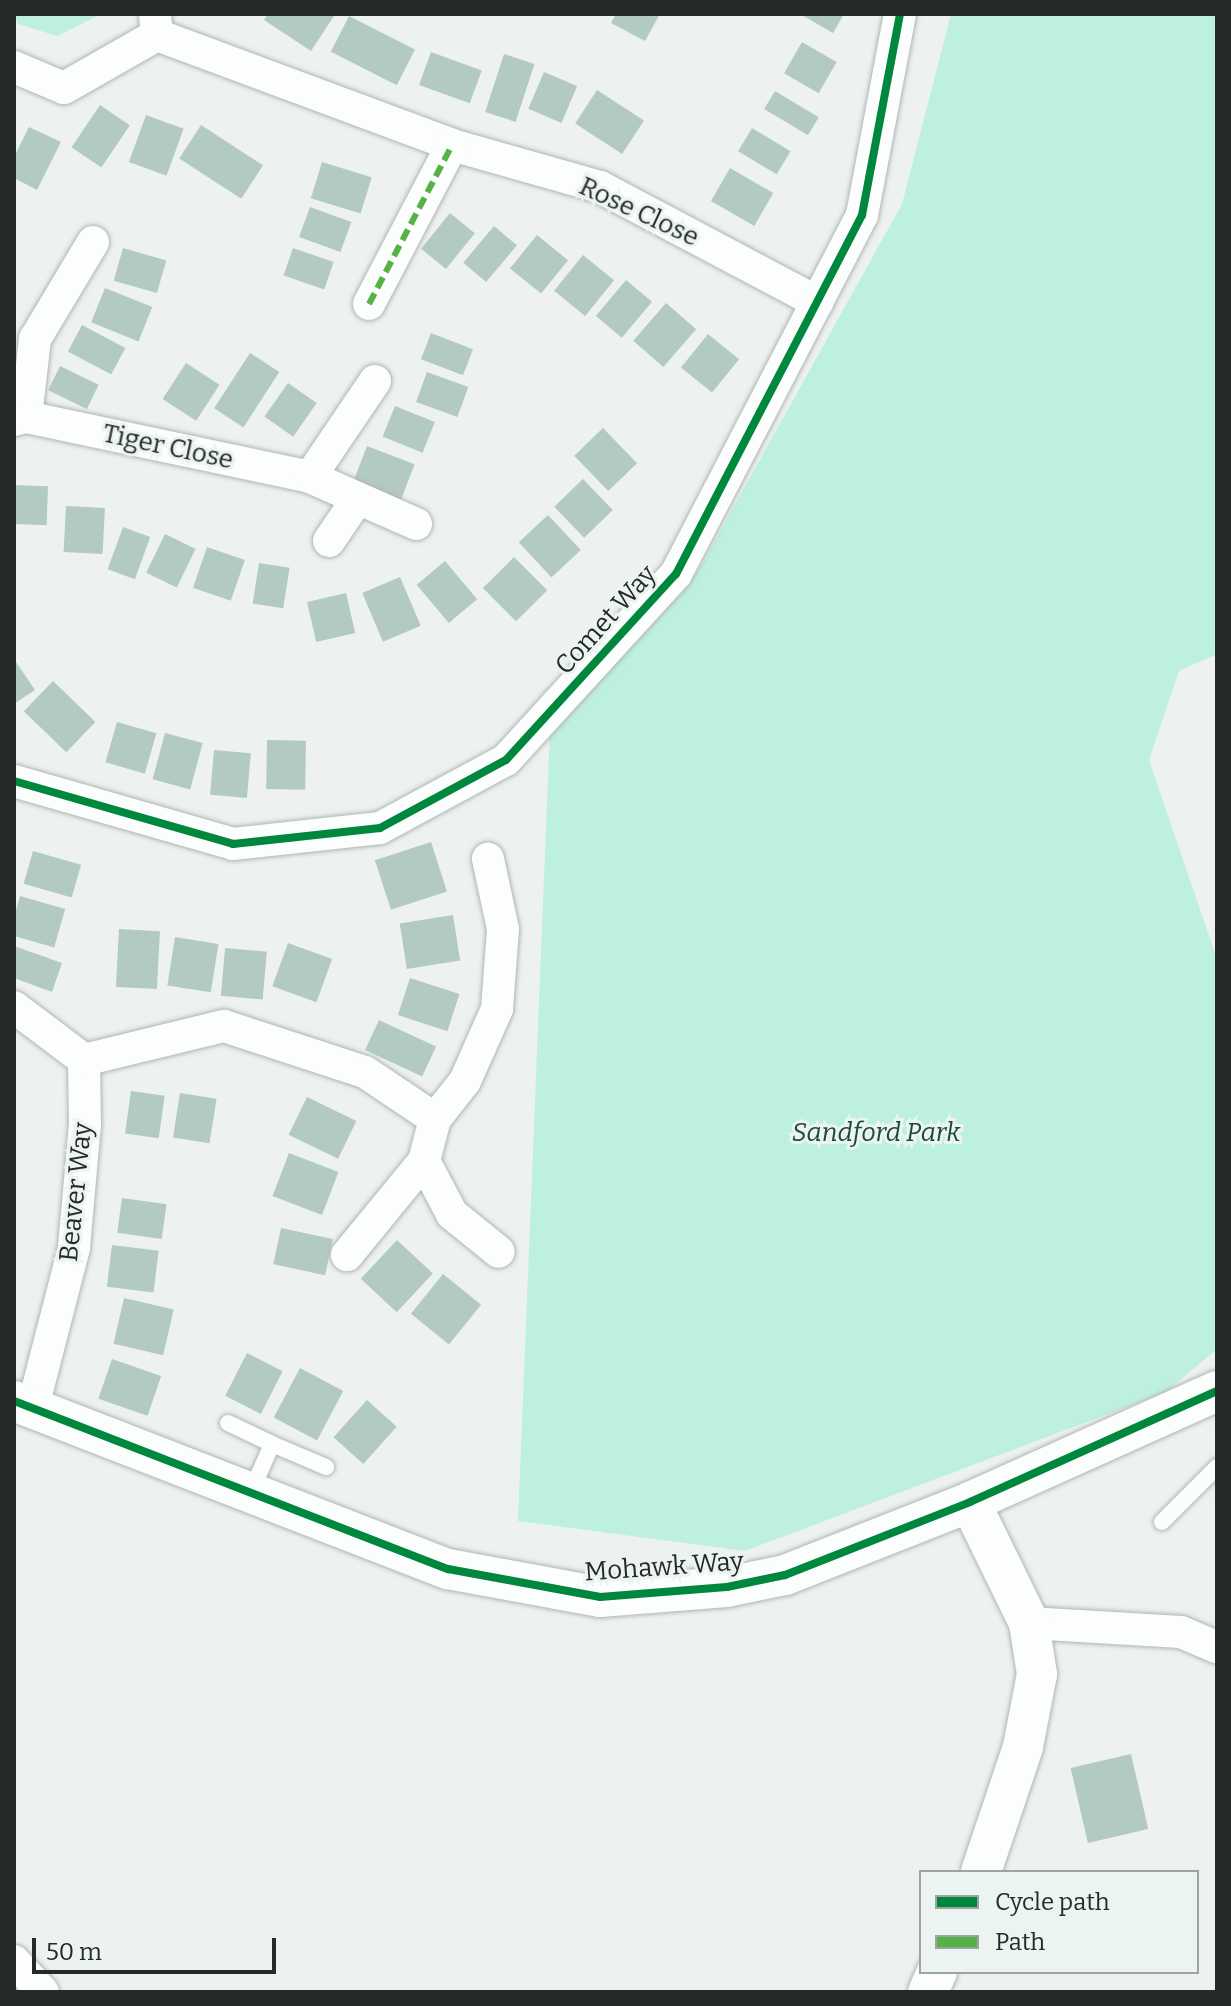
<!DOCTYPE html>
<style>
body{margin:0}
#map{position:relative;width:1231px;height:2006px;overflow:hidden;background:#edf2f0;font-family:Bitter,serif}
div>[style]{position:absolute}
.green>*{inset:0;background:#bef0e0}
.building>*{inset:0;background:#b3cac3;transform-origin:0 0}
.roads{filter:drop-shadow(0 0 2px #b2b5b4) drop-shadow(0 0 2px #b2b5b4)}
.service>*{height:16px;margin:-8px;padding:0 8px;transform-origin:8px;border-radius:8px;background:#fcfdfd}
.minor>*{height:32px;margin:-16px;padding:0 16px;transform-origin:16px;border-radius:16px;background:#fcfdfd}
.tertiary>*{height:40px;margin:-20px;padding:0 20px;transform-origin:20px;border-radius:20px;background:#fcfdfd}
.quiet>*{height:6px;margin-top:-3px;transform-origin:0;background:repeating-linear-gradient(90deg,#55b245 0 12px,transparent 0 18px)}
.cycleway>*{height:8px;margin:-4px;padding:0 4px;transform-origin:4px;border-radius:4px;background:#00873e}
span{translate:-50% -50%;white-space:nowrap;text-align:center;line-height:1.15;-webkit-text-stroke:6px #ebf4f0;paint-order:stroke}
.street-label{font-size:26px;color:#252927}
.park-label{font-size:26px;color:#1c4a3c;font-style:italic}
.frame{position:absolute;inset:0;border:16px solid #252927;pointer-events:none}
.legend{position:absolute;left:919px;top:1870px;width:280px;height:104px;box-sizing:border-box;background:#ebf4f0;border:2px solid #9ca3a0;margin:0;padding:10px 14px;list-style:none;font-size:24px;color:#252927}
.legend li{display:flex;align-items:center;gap:16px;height:40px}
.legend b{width:40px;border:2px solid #9ca3a0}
.scale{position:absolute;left:32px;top:1938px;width:244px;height:36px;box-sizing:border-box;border:4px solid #252927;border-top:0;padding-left:10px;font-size:24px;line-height:28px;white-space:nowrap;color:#252927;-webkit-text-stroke:6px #ebf4f0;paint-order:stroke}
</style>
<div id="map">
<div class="green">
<i style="clip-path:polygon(14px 14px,101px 14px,57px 36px,18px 24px)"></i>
<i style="clip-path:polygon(951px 14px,1217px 14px,1217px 654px,1179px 671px,1149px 760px,1217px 959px,1217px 1349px,1166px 1392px,745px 1551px,518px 1521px,550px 729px,698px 571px,902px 204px)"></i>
</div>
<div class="building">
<i style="clip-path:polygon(268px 14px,331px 14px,334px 16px,311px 51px,264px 20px)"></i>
<i style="clip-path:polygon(616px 14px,660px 14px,645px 41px,611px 23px)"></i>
<i style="clip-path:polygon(800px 14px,844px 14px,833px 33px)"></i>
<i style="left:349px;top:16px;width:74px;height:40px;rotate:27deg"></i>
<i style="left:802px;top:42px;width:40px;height:36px;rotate:30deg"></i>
<i style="left:431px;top:52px;width:54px;height:35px;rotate:20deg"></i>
<i style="left:504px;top:54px;width:32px;height:61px;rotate:18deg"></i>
<i style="left:544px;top:72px;width:36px;height:40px;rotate:23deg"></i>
<i style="left:597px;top:90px;width:56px;height:40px;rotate:33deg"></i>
<i style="left:775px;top:91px;width:51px;height:21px;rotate:31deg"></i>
<i style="left:100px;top:105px;width:36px;height:51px;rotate:34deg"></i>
<i style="left:146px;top:115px;width:40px;height:50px;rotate:20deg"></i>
<i style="left:201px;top:125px;width:74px;height:40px;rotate:33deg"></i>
<i style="clip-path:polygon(29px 127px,61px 142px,37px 190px,14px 178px,14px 157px)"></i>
<i style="left:752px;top:128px;width:45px;height:27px;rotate:31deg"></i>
<i style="left:322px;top:162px;width:52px;height:38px;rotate:17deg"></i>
<i style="left:730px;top:168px;width:50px;height:38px;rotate:30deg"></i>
<i style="left:310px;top:207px;width:44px;height:32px;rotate:20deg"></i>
<i style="left:450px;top:213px;width:32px;height:46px;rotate:39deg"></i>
<i style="left:494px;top:226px;width:30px;height:48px;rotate:40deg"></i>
<i style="left:537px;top:235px;width:40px;height:43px;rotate:39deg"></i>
<i style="left:123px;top:248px;width:45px;height:34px;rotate:16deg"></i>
<i style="left:293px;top:248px;width:43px;height:29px;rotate:19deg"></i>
<i style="left:583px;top:255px;width:40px;height:46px;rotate:39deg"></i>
<i style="left:626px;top:280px;width:34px;height:47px;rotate:40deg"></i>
<i style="left:105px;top:288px;width:51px;height:37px;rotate:22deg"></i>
<i style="left:666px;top:303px;width:40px;height:50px;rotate:41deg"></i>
<i style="left:82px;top:325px;width:49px;height:30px;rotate:28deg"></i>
<i style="left:431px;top:333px;width:45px;height:28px;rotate:21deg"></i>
<i style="left:708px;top:334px;width:40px;height:43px;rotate:39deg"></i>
<i style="left:250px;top:353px;width:35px;height:66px;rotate:33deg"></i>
<i style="left:186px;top:363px;width:40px;height:43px;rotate:33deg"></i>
<i style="left:60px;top:366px;width:43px;height:27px;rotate:26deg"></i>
<i style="left:427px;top:372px;width:44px;height:32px;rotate:20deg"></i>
<i style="left:288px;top:383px;width:35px;height:41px;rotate:35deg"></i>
<i style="left:395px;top:406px;width:43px;height:33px;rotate:22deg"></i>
<i style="left:603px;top:428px;width:49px;height:40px;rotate:46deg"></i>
<i style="left:367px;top:446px;width:51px;height:40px;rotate:21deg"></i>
<i style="left:583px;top:479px;width:43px;height:40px;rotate:46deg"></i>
<i style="left:14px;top:485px;width:34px;height:39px;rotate:2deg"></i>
<i style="left:66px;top:506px;width:39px;height:46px;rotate:3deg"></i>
<i style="left:548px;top:515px;width:48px;height:40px;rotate:47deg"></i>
<i style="left:123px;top:527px;width:29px;height:45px;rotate:20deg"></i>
<i style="left:165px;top:534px;width:34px;height:43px;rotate:26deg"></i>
<i style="left:207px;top:547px;width:40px;height:43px;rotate:19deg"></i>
<i style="left:514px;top:557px;width:47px;height:44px;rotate:45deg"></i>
<i style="left:445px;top:561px;width:50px;height:37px;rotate:50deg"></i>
<i style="left:259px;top:563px;width:31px;height:41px;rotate:9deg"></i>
<i style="left:400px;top:577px;width:53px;height:41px;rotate:67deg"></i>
<i style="left:346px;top:593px;width:41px;height:40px;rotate:77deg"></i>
<i style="clip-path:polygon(16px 662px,35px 690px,14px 704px,14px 663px)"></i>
<i style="left:53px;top:681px;width:59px;height:42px;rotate:44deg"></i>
<i style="left:117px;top:722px;width:41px;height:42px;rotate:16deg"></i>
<i style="left:165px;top:733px;width:39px;height:48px;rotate:15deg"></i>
<i style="left:267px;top:740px;width:39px;height:49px;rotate:1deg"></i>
<i style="left:214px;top:750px;width:37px;height:45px;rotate:5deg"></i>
<i style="left:431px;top:842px;width:52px;height:59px;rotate:72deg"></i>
<i style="left:33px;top:851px;width:50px;height:34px;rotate:16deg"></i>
<i style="left:20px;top:896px;width:47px;height:40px;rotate:16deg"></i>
<i style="left:453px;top:915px;width:46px;height:54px;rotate:81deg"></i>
<i style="left:119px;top:929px;width:41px;height:58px;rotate:3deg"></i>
<i style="left:175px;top:937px;width:44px;height:49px;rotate:9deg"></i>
<i style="left:288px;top:943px;width:47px;height:46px;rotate:20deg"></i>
<i style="clip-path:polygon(14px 946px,62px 963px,52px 992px,14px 978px)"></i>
<i style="left:225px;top:948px;width:42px;height:48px;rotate:5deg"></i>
<i style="left:410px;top:978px;width:52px;height:39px;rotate:18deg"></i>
<i style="left:379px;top:1020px;width:63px;height:33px;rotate:25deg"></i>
<i style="left:131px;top:1091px;width:34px;height:43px;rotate:8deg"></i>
<i style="left:180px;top:1093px;width:37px;height:45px;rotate:9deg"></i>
<i style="left:307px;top:1097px;width:55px;height:42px;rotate:26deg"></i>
<i style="left:289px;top:1153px;width:53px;height:46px;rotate:21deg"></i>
<i style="left:122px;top:1198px;width:45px;height:35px;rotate:8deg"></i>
<i style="left:281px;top:1228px;width:53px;height:37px;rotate:12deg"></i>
<i style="left:397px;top:1240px;width:49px;height:53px;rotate:43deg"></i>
<i style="left:112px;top:1245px;width:47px;height:42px;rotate:7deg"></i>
<i style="left:443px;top:1274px;width:49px;height:51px;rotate:39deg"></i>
<i style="left:124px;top:1298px;width:51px;height:47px;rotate:13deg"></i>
<i style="left:247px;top:1353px;width:40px;height:48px;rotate:27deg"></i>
<i style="left:112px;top:1359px;width:52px;height:42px;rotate:19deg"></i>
<i style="left:300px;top:1368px;width:49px;height:56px;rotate:28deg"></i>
<i style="left:367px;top:1400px;width:40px;height:50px;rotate:42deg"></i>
<i style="left:1131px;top:1754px;width:77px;height:62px;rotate:77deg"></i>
</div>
<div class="roads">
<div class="service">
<i style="left:228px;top:1423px;width:49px;rotate:25.5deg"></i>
<i style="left:272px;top:1444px;width:52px;rotate:113.6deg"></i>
<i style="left:272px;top:1444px;width:59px;rotate:23.1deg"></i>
<i style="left:1162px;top:1522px;width:78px;rotate:-45deg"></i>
</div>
<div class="minor">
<i style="left:155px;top:14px;width:21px;rotate:85deg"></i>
<i style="left:157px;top:35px;width:315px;rotate:20.4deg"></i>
<i style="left:452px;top:145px;width:154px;rotate:15.8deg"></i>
<i style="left:600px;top:187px;width:246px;rotate:27.9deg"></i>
<i style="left:14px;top:67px;width:54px;rotate:22.8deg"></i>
<i style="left:64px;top:88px;width:107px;rotate:-29.7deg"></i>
<i style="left:369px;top:304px;width:179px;rotate:-62.4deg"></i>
<i style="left:26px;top:417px;width:79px;rotate:-83.4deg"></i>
<i style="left:35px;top:339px;width:113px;rotate:-59.1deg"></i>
<i style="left:14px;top:420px;width:12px;rotate:-14deg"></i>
<i style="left:26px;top:417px;width:290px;rotate:11.9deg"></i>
<i style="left:310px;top:477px;width:116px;rotate:23.9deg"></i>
<i style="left:310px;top:477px;width:116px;rotate:-55.9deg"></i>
<i style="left:329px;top:541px;width:48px;rotate:-56deg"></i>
<i style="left:14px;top:781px;width:228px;rotate:16deg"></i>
<i style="left:233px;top:844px;width:148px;rotate:-6.2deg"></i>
<i style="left:380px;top:828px;width:143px;rotate:-28.4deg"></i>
<i style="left:506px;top:760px;width:252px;rotate:-47.6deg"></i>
<i style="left:676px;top:574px;width:404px;rotate:-62.6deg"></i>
<i style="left:862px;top:215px;width:205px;rotate:-79.3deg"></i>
<i style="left:14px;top:1007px;width:88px;rotate:37.1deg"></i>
<i style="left:84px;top:1060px;width:64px;rotate:89.1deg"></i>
<i style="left:85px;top:1124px;width:124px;rotate:95.1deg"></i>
<i style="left:74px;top:1248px;width:163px;rotate:104.5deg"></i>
<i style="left:84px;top:1060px;width:144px;rotate:-13.7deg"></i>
<i style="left:224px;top:1026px;width:148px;rotate:18.1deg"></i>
<i style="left:365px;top:1072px;width:84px;rotate:33.9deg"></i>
<i style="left:435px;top:1119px;width:43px;rotate:104.7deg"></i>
<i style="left:424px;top:1161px;width:60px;rotate:62.2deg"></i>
<i style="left:452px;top:1214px;width:60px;rotate:39deg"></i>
<i style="left:435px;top:1119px;width:48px;rotate:-51.7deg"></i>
<i style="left:465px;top:1081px;width:79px;rotate:-66deg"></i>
<i style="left:497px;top:1009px;width:80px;rotate:-85.7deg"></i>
<i style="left:503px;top:929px;width:72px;rotate:-102.1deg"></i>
<i style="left:347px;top:1255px;width:122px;rotate:-50.7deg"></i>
<i style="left:1029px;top:1623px;width:152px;rotate:3.4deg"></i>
<i style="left:1181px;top:1632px;width:39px;rotate:23deg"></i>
<i style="left:14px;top:1961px;width:42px;rotate:46.9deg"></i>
</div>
<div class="tertiary">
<i style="left:14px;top:1401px;width:465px;rotate:21.2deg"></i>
<i style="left:448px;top:1569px;width:155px;rotate:10.4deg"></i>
<i style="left:600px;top:1597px;width:127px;rotate:-4.5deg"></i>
<i style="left:727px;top:1587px;width:59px;rotate:-11.7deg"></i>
<i style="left:785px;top:1575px;width:199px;rotate:-21.5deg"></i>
<i style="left:970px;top:1502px;width:271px;rotate:-24.2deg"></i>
<i style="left:970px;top:1502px;width:135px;rotate:64deg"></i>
<i style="left:1029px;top:1623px;width:52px;rotate:81.1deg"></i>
<i style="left:1037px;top:1674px;width:74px;rotate:100.9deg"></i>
<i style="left:1023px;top:1747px;width:132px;rotate:108.6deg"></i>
<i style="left:928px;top:1992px;width:22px;rotate:-66deg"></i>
</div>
</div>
<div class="quiet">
<i style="left:369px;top:304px;width:179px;rotate:-62.4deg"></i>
</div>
<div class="cycleway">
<i style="left:14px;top:781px;width:228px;rotate:16deg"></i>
<i style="left:233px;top:844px;width:148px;rotate:-6.2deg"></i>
<i style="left:380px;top:828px;width:143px;rotate:-28.4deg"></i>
<i style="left:506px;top:760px;width:252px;rotate:-47.6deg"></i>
<i style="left:676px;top:574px;width:404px;rotate:-62.6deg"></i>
<i style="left:862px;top:215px;width:205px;rotate:-79.3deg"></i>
<i style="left:14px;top:1401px;width:465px;rotate:21.2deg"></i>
<i style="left:448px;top:1569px;width:155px;rotate:10.4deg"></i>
<i style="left:600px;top:1597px;width:127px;rotate:-4.5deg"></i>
<i style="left:727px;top:1587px;width:59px;rotate:-11.7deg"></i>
<i style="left:785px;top:1575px;width:199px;rotate:-21.5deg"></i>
<i style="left:970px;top:1502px;width:271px;rotate:-24.2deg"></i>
</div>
<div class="street-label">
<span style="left:639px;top:212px;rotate:25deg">Rose Close</span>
<span style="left:168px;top:447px;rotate:12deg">Tiger Close</span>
<span style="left:606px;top:620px;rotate:-48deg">Comet Way</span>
<span style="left:76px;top:1192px;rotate:-84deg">Beaver Way</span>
<span style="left:664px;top:1567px;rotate:-4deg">Mohawk Way</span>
</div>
<div class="park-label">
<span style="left:876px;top:1133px">Sandford Park</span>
</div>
<div class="frame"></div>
<ul class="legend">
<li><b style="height:10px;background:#00873e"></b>Cycle path</li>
<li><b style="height:10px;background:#55b245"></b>Path</li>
</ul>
<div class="scale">50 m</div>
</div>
